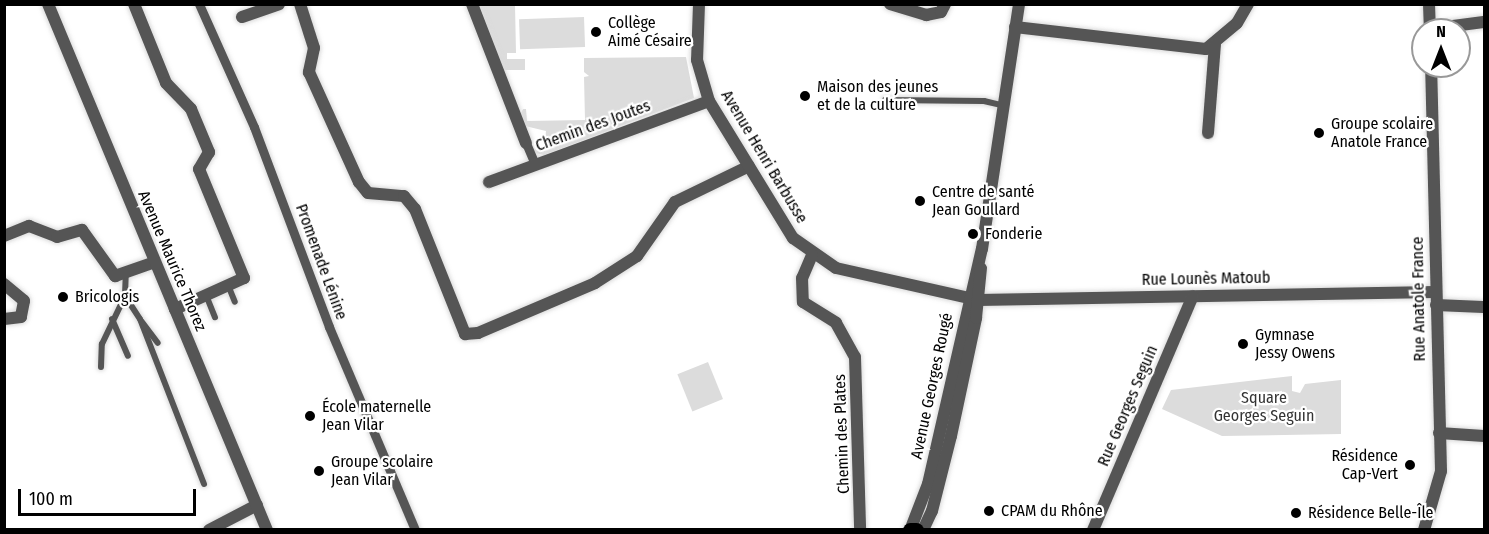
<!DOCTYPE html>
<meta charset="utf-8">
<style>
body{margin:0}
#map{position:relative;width:1489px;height:534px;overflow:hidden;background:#fff;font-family:"Fira Sans Condensed",sans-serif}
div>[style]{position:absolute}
.green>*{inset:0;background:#dcdcdc;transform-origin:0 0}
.roads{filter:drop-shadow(0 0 2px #dbdbdb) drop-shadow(0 0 2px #dbdbdb)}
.service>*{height:6px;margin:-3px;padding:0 3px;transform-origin:3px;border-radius:3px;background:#555}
.pedestrian>*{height:9px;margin:-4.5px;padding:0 4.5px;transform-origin:4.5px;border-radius:4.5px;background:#555}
.minor>*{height:12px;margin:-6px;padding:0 6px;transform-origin:6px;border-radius:6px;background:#555}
.tertiary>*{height:12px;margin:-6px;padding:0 6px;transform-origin:6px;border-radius:6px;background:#555}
.primary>*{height:15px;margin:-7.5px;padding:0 7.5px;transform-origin:7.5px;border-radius:7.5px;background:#000}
.dots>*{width:16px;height:16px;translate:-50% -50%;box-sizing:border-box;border:3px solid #fff;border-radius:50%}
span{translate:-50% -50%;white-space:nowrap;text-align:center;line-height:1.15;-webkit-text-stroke:4.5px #fff;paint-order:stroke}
.poi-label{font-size:16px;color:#000}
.left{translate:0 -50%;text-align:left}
.right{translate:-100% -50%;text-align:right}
.street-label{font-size:16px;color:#000}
.park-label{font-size:16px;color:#333}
.frame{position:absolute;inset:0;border:6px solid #000;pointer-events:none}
.north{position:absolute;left:1411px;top:18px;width:60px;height:60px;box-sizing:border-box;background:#fff;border:2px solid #999;border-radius:50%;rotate:0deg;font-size:16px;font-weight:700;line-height:24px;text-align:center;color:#000}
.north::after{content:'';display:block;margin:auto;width:21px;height:27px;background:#000;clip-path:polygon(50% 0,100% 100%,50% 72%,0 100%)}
.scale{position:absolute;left:18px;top:489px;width:178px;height:27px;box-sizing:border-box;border:3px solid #000;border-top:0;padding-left:8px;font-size:18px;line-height:21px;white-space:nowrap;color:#000;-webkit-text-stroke:4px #fff;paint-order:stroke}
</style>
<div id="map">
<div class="green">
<i style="clip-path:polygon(479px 5px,515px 5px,516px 53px,507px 53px,507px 59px,525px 59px,525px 70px,504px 70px)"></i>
<i style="left:584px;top:17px;width:30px;height:65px;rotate:88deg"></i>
<i style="clip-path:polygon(686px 57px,694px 98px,544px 155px,535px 153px,530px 146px,540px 152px,550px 147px,545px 140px,546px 131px,525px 126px,520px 116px,523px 109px,526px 109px,527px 121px,585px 120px,584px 77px,589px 76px,584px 72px,584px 58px)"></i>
<i style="left:708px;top:362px;width:40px;height:33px;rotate:68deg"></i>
<i style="clip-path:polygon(1292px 376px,1292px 391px,1300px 393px,1305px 384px,1341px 380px,1341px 434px,1222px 436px,1162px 409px,1171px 390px)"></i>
</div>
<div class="roads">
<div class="service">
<i style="left:885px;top:100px;width:99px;rotate:0.6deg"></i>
<i style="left:984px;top:101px;width:18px;rotate:13deg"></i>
<i style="left:228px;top:285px;width:18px;rotate:68deg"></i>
<i style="left:206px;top:295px;width:24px;rotate:68deg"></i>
<i style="left:125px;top:296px;width:27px;rotate:57deg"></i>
<i style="left:140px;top:319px;width:177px;rotate:68.8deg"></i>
<i style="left:112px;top:319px;width:40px;rotate:66.6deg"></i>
<i style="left:142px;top:322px;width:26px;rotate:53deg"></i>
<i style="left:101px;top:367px;width:23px;rotate:-88deg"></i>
<i style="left:102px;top:344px;width:53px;rotate:-64.4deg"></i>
<i style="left:125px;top:296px;width:24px;rotate:-88deg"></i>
</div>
<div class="pedestrian">
<i style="left:199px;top:4px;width:135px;rotate:65.9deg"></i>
<i style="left:254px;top:127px;width:214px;rotate:69.4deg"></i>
<i style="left:329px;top:327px;width:220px;rotate:67deg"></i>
<i style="left:526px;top:143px;width:23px;rotate:67deg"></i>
</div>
<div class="minor">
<i style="left:134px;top:4px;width:85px;rotate:67.9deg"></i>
<i style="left:166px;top:83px;width:36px;rotate:46deg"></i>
<i style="left:191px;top:109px;width:47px;rotate:67.3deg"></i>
<i style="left:209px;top:152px;width:20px;rotate:120deg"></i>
<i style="left:199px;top:169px;width:118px;rotate:67.6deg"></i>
<i style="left:244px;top:278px;width:76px;rotate:155.8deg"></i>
<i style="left:300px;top:4px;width:46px;rotate:72.3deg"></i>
<i style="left:314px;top:48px;width:25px;rotate:102deg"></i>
<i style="left:309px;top:72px;width:121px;rotate:65.6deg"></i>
<i style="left:359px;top:182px;width:14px;rotate:51deg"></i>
<i style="left:368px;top:193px;width:36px;rotate:5deg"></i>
<i style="left:404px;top:196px;width:17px;rotate:50deg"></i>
<i style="left:415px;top:209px;width:135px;rotate:68.2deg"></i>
<i style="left:465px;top:334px;width:13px;rotate:-4deg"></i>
<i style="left:478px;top:333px;width:127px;rotate:-23.1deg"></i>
<i style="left:595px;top:283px;width:50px;rotate:-32.7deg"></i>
<i style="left:637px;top:256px;width:66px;rotate:-54.9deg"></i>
<i style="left:675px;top:202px;width:82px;rotate:-25.9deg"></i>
<i style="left:472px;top:4px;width:149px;rotate:68.8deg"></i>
<i style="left:699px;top:4px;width:56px;rotate:92deg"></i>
<i style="left:697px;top:60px;width:43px;rotate:73.7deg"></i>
<i style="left:709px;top:101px;width:161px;rotate:58.5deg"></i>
<i style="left:793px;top:238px;width:52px;rotate:34.9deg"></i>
<i style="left:836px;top:268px;width:146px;rotate:12.7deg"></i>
<i style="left:978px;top:300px;width:457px;rotate:-1deg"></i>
<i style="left:890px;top:4px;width:38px;rotate:17deg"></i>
<i style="left:926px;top:15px;width:15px;rotate:-11deg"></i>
<i style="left:941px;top:12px;width:9px;rotate:-63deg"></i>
<i style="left:1429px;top:4px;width:26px;rotate:88deg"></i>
<i style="left:242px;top:17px;width:39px;rotate:-19deg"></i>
<i style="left:1015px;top:27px;width:192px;rotate:6.6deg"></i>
<i style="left:1206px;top:49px;width:40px;rotate:-40deg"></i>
<i style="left:1237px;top:23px;width:22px;rotate:-60deg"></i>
<i style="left:1430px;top:29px;width:54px;rotate:-7.4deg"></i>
<i style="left:1208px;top:133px;width:89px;rotate:-85.5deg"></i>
<i style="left:489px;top:182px;width:234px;rotate:-20.2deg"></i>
<i style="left:4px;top:236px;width:27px;rotate:-22deg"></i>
<i style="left:29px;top:226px;width:30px;rotate:21deg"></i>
<i style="left:57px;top:237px;width:26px;rotate:-16deg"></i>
<i style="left:82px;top:230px;width:57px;rotate:54.3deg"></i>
<i style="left:115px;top:276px;width:42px;rotate:-19.3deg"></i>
<i style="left:812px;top:255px;width:25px;rotate:113deg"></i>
<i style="left:802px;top:278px;width:24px;rotate:88deg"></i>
<i style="left:803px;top:302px;width:39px;rotate:32deg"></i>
<i style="left:836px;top:323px;width:39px;rotate:61deg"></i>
<i style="left:855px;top:357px;width:173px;rotate:88.3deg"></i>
<i style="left:4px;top:284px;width:26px;rotate:40deg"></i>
<i style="left:24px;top:301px;width:16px;rotate:101deg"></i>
<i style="left:21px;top:317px;width:17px;rotate:173deg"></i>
<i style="left:1436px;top:305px;width:48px;rotate:2.4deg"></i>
<i style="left:1439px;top:433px;width:45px;rotate:3.8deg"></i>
<i style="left:209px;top:530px;width:54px;rotate:-27.5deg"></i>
<i style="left:1093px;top:530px;width:254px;rotate:-66.9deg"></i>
<i style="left:1424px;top:530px;width:61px;rotate:-73.9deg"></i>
<i style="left:1441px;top:471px;width:405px;rotate:-91.4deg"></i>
</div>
<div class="tertiary">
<i style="left:48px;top:4px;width:570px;rotate:67.4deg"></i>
<i style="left:911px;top:528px;width:47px;rotate:-68.9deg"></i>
<i style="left:928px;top:484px;width:241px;rotate:-77.1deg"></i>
<i style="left:982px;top:249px;width:248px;rotate:-81.4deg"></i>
<i style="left:923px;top:530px;width:21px;rotate:-65deg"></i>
<i style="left:932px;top:511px;width:77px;rotate:-75.8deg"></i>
<i style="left:951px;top:436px;width:121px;rotate:-78deg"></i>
<i style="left:976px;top:318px;width:50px;rotate:-84.3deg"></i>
</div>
<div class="primary">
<i style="left:910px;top:530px;width:6px"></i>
</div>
</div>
<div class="dots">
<i style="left:596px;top:32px;background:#000"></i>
<i style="left:805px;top:96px;background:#000"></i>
<i style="left:1319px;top:133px;background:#000"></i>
<i style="left:920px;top:201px;background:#000"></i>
<i style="left:973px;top:234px;background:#000"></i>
<i style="left:63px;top:297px;background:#000"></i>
<i style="left:1243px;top:344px;background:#000"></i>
<i style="left:310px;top:416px;background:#000"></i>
<i style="left:1410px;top:465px;background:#000"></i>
<i style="left:319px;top:471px;background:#000"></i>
<i style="left:989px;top:511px;background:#000"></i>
<i style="left:1296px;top:513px;background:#000"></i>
</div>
<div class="poi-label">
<span class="left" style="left:608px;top:32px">Collège<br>Aimé Césaire</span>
<span class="left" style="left:817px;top:96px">Maison des jeunes<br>et de la culture</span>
<span class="left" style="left:1331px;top:133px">Groupe scolaire<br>Anatole France</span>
<span class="left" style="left:932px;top:201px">Centre de santé<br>Jean Goullard</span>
<span class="left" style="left:985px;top:234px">Fonderie</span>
<span class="left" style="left:75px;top:297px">Bricologis</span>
<span class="left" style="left:1255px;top:344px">Gymnase<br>Jessy Owens</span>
<span class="left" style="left:322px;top:416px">École maternelle<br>Jean Vilar</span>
<span class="right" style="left:1398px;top:465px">Résidence<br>Cap-Vert</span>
<span class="left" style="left:331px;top:471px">Groupe scolaire<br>Jean Vilar</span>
<span class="left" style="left:1001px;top:511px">CPAM du Rhône</span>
<span class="left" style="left:1308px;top:513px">Résidence Belle-Île</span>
</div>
<div class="street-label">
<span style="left:593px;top:126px;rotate:-20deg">Chemin des Joutes</span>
<span style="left:764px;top:157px;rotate:59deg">Avenue Henri Barbusse</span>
<span style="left:172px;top:261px;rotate:67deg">Avenue Maurice Thorez</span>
<span style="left:321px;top:262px;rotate:70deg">Promenade Lénine</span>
<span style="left:1206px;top:279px;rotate:-1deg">Rue Lounès Matoub</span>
<span style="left:1419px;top:299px;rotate:-91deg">Rue Anatole France</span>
<span style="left:932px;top:386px;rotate:-78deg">Avenue Georges Rougé</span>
<span style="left:1128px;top:406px;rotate:-67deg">Rue Georges Seguin</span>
<span style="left:842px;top:434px;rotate:-92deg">Chemin des Plates</span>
</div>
<div class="park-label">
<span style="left:1264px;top:407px">Square<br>Georges Seguin</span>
</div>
<div class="frame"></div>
<div class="north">N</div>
<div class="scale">100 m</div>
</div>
